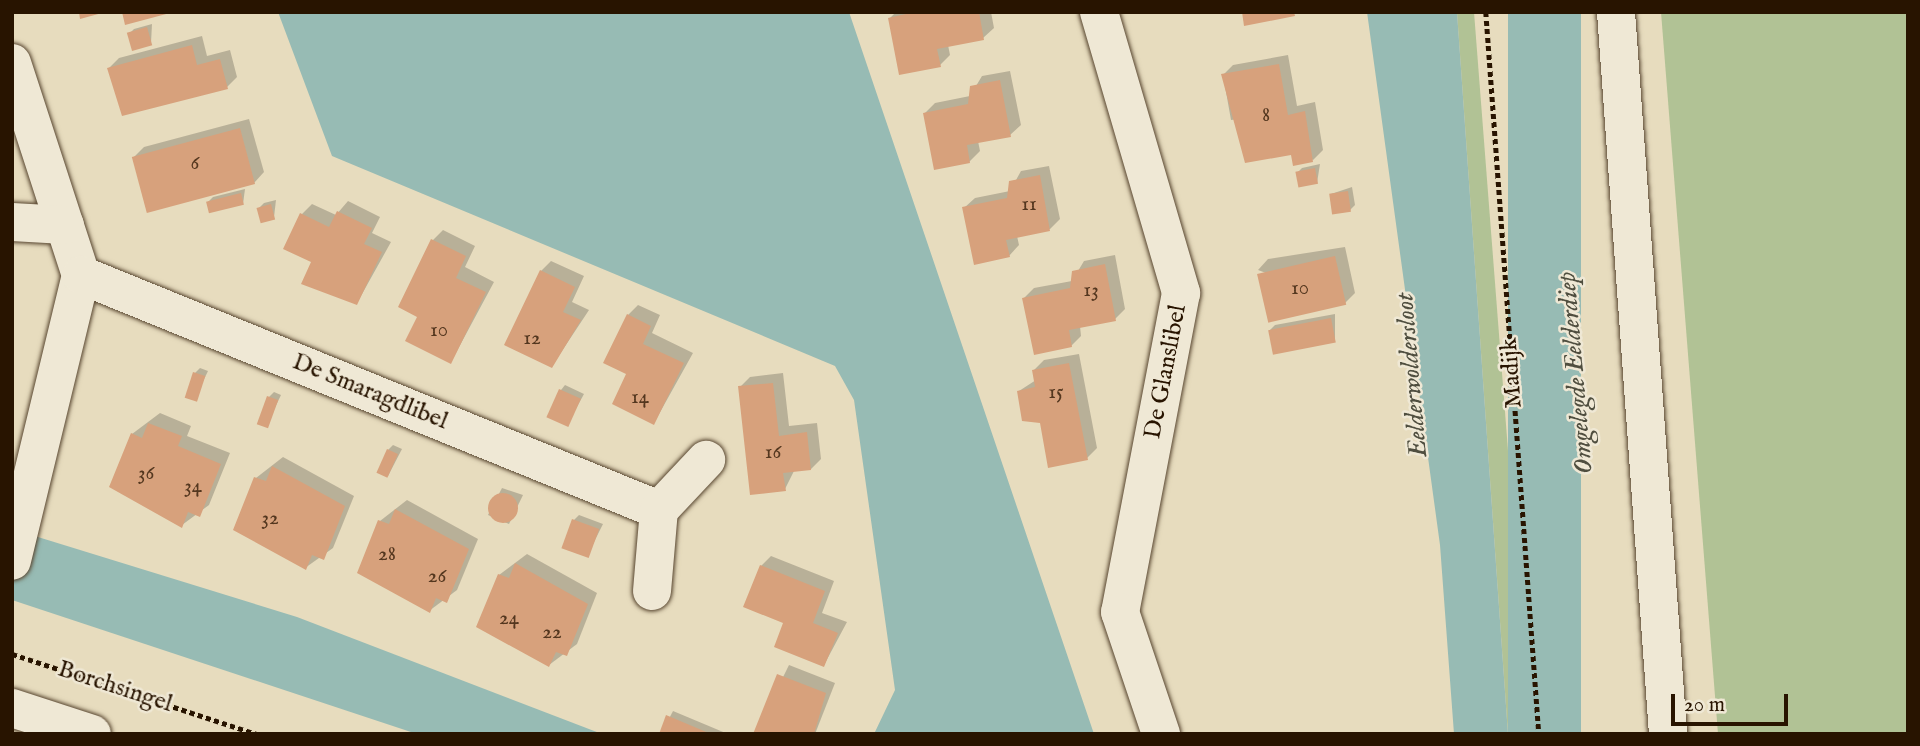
<!DOCTYPE html>
<style>
body{margin:0}
#map{position:relative;width:1920px;height:746px;overflow:hidden;background:#e7dcbe;font-family:"IM FELL English",serif}
div>[style]{position:absolute}
.green>*{inset:0;background:#b1c295}
.water>*{inset:0;background:#97bbb4;transform-origin:0 0}
.shadow>*{inset:0;background:#0003}
.building>*{inset:0;background:#d7a17c;transform-origin:0 0}
.round{border-radius:50%}
.path>*{height:4.5px;margin-top:-2.25px;transform-origin:0;background:repeating-linear-gradient(90deg,#281400 0 5px,transparent 0 8.5px)}
.roads{filter:drop-shadow(0 0 2px #584630) drop-shadow(0 0 2px #584630)}
.street>*{height:38px;margin:-19px;padding:0 19px;transform-origin:19px;border-radius:19px;background:#efe8d5}
.secondary>*{height:38px;margin:-19px;padding:0 19px;transform-origin:19px;border-radius:19px;background:#efe8d5}
span{translate:-50% -50%;white-space:nowrap;text-align:center;line-height:1.15;-webkit-text-stroke:5px #efe8d5;paint-order:stroke}
.number-label{font-size:21px;color:#54371f}
.number-label span{-webkit-text-stroke-width:0}
.street-label{font-size:24px;color:#281400}
.water-label{font-size:26px;color:#4f4e3f;font-style:italic}
.frame{position:absolute;inset:0;border:14px solid #281400;pointer-events:none}
.scale{position:absolute;left:1671px;top:694px;width:117px;height:32px;box-sizing:border-box;border:4px solid #281400;border-top:0;padding-left:9px;font-size:21px;line-height:24px;white-space:nowrap;color:#281400;-webkit-text-stroke:5px #efe8d5;paint-order:stroke}
</style>
<div id="map">
<div class="green">
<i style="clip-path:polygon(1457px 12px,1474px 12px,1530px 734px,1508px 734px)"></i>
<i style="clip-path:polygon(1661px 12px,1908px 12px,1908px 734px,1718px 734px)"></i>
</div>
<div class="water">
<i style="clip-path:polygon(278px 12px,849px 12px,1094px 734px,874px 734px,895px 690px,854px 400px,835px 366px,332px 156px)"></i>
<i style="clip-path:polygon(1367px 12px,1457px 12px,1508px 734px,1454px 734px,1440px 545px)"></i>
<i style="left:1508px;top:12px;width:73px;height:724px"></i>
<i style="clip-path:polygon(12px 529px,297px 617px,602px 734px,417px 734px,12px 600px)"></i>
</div>
<div class="shadow">
<i style="clip-path:polygon(896px 12px,991px 12px,994px 28px,983px 38px,948px 45px,950px 55px,940px 65px,890px 18px)"></i>
<i style="clip-path:polygon(152px 24px,151px 43px,129px 34px,134px 29px)"></i>
<i style="clip-path:polygon(202px 36px,207px 56px,230px 50px,237px 77px,227px 87px,109px 68px,119px 58px)"></i>
<i style="clip-path:polygon(1288px 55px,1297px 106px,1315px 102px,1323px 150px,1313px 160px,1239px 119px,1231px 120px,1223px 75px,1233px 65px)"></i>
<i style="clip-path:polygon(1010px 71px,1021px 125px,1010px 135px,978px 141px,980px 151px,969px 162px,925px 113px,935px 103px,970px 96px,982px 76px)"></i>
<i style="clip-path:polygon(249px 119px,264px 172px,254px 183px,134px 157px,144px 147px)"></i>
<i style="clip-path:polygon(1320px 164px,1317px 183px,1297px 173px,1302px 168px)"></i>
<i style="clip-path:polygon(1049px 166px,1060px 219px,1050px 229px,1017px 236px,1019px 245px,1009px 256px,964px 208px,975px 198px,1010px 191px,1021px 171px)"></i>
<i style="clip-path:polygon(1352px 187px,1355px 205px,1350px 210px,1331px 194px)"></i>
<i style="clip-path:polygon(245px 189px,243px 204px,208px 202px,213px 197px)"></i>
<i style="clip-path:polygon(276px 200px,274px 217px,259px 208px,264px 203px)"></i>
<i style="clip-path:polygon(348px 201px,380px 217px,372px 233px,391px 242px,357px 303px,313px 262px,302px 214px,312px 204px,336px 215px)"></i>
<i style="clip-path:polygon(443px 230px,475px 246px,465px 267px,494px 282px,451px 362px,420px 316px,433px 240px)"></i>
<i style="clip-path:polygon(1345px 247px,1355px 293px,1345px 303px,1258px 270px,1268px 259px)"></i>
<i style="clip-path:polygon(1115px 255px,1125px 309px,1115px 319px,1080px 326px,1081px 336px,1071px 346px,1024px 298px,1034px 288px,1072px 281px,1084px 261px)"></i>
<i style="clip-path:polygon(551px 261px,584px 276px,572px 302px,589px 310px,552px 366px,541px 271px)"></i>
<i style="clip-path:polygon(638px 305px,660px 315px,652px 333px,693px 353px,654px 423px,629px 374px,628px 315px)"></i>
<i style="clip-path:polygon(1335px 314px,1335px 342px,1270px 330px,1275px 325px)"></i>
<i style="clip-path:polygon(1079px 354px,1097px 448px,1087px 458px,1041px 422px,1019px 391px,1036px 380px,1034px 370px,1044px 360px)"></i>
<i style="clip-path:polygon(200px 368px,208px 371px,194px 400px,195px 373px)"></i>
<i style="clip-path:polygon(783px 373px,789px 426px,817px 423px,821px 459px,811px 469px,794px 471px,785px 489px,740px 387px,750px 377px)"></i>
<i style="clip-path:polygon(565px 385px,584px 394px,567px 425px,561px 390px)"></i>
<i style="clip-path:polygon(274px 392px,281px 395px,266px 426px,269px 397px)"></i>
<i style="clip-path:polygon(160px 413px,191px 426px,187px 436px,230px 453px,209px 505px,182px 525px,132px 434px)"></i>
<i style="clip-path:polygon(393px 445px,402px 449px,388px 476px,388px 450px)"></i>
<i style="clip-path:polygon(283px 457px,354px 496px,333px 548px,305px 568px,256px 478px)"></i>
<i style="clip-path:polygon(502px 488px,523px 495px,509px 524px,488px 515px)"></i>
<i style="clip-path:polygon(407px 500px,478px 539px,457px 590px,429px 611px,380px 521px)"></i>
<i style="clip-path:polygon(579px 515px,603px 524px,587px 556px,574px 520px)"></i>
<i style="clip-path:polygon(527px 554px,597px 593px,577px 644px,549px 665px,499px 575px)"></i>
<i style="clip-path:polygon(771px 556px,834px 581px,822px 613px,847px 622px,824px 665px,786px 622px,761px 566px)"></i>
<i style="clip-path:polygon(789px 665px,835px 683px,815px 734px,755px 734px)"></i>
<i style="clip-path:polygon(673px 711px,728px 734px,661px 734px)"></i>
</div>
<div class="building">
<i style="clip-path:polygon(79px 12px,102px 12px,102px 13px,80px 19px)"></i>
<i style="clip-path:polygon(122px 12px,169px 12px,170px 13px,125px 25px)"></i>
<i style="clip-path:polygon(915px 12px,979px 12px,984px 40px,937px 49px,941px 67px,899px 75px,888px 18px)"></i>
<i style="clip-path:polygon(1242px 12px,1294px 12px,1295px 16px,1244px 26px)"></i>
<i style="left:147px;top:27px;width:19px;height:21px;rotate:74deg"></i>
<i style="clip-path:polygon(192px 45px,197px 65px,220px 59px,228px 89px,122px 116px,107px 68px)"></i>
<i style="clip-path:polygon(1279px 64px,1288px 115px,1305px 111px,1313px 162px,1293px 166px,1291px 155px,1245px 163px,1221px 74px)"></i>
<i style="clip-path:polygon(1000px 80px,1011px 137px,967px 145px,970px 163px,934px 170px,923px 113px,968px 104px,970px 86px)"></i>
<i style="left:240px;top:128px;width:58px;height:112px;rotate:75deg"></i>
<i style="left:1315px;top:168px;width:16px;height:20px;rotate:79deg"></i>
<i style="clip-path:polygon(1040px 175px,1050px 231px,1006px 240px,1010px 257px,974px 265px,962px 207px,1007px 198px,1009px 181px)"></i>
<i style="left:1348px;top:191px;width:21px;height:19px;rotate:82deg"></i>
<i style="left:241px;top:193px;width:12px;height:36px;rotate:76deg"></i>
<i style="left:271px;top:204px;width:16px;height:15px;rotate:75deg"></i>
<i style="clip-path:polygon(337px 211px,372px 228px,364px 244px,382px 252px,357px 305px,301px 284px,311px 262px,283px 249px,300px 213px,329px 227px)"></i>
<i style="clip-path:polygon(431px 239px,466px 256px,456px 278px,486px 292px,451px 364px,405px 341px,417px 317px,398px 307px)"></i>
<i style="left:1335px;top:256px;width:50px;height:80px;rotate:77deg"></i>
<i style="clip-path:polygon(1105px 264px,1116px 321px,1069px 330px,1072px 347px,1034px 355px,1022px 298px,1070px 288px,1072px 271px)"></i>
<i style="clip-path:polygon(540px 270px,575px 287px,563px 312px,581px 320px,552px 368px,504px 345px)"></i>
<i style="clip-path:polygon(627px 314px,651px 326px,643px 344px,684px 363px,654px 425px,612px 404px,626px 374px,603px 363px)"></i>
<i style="left:1331px;top:318px;width:25px;height:64px;rotate:79deg"></i>
<i style="clip-path:polygon(1069px 363px,1088px 460px,1048px 468px,1040px 423px,1022px 421px,1017px 391px,1035px 387px,1032px 370px)"></i>
<i style="left:193px;top:372px;width:13px;height:27px;rotate:18deg"></i>
<i style="clip-path:polygon(773px 383px,779px 436px,807px 432px,811px 470px,783px 473px,786px 491px,750px 495px,738px 386px)"></i>
<i style="left:559px;top:389px;width:24px;height:31px;rotate:24deg"></i>
<i style="left:267px;top:396px;width:12px;height:30px;rotate:20deg"></i>
<i style="clip-path:polygon(148px 423px,182px 436px,178px 446px,221px 464px,200px 517px,188px 512px,182px 528px,109px 487px,131px 433px,142px 438px)"></i>
<i style="left:387px;top:449px;width:12px;height:26px;rotate:24deg"></i>
<i style="clip-path:polygon(272px 466px,345px 506px,324px 560px,312px 555px,306px 570px,233px 530px,254px 477px,266px 481px)"></i>
<i class="round" style="left:488px;top:493px;width:30px;height:30px"></i>
<i style="clip-path:polygon(395px 509px,469px 549px,447px 603px,436px 598px,430px 613px,357px 573px,378px 520px,389px 524px)"></i>
<i style="left:572px;top:519px;width:29px;height:31px;rotate:20deg"></i>
<i style="clip-path:polygon(515px 563px,588px 604px,567px 656px,556px 652px,549px 667px,476px 627px,498px 574px,509px 578px)"></i>
<i style="clip-path:polygon(760px 565px,825px 591px,813px 623px,838px 633px,824px 667px,774px 647px,783px 623px,743px 607px)"></i>
<i style="clip-path:polygon(777px 674px,826px 693px,814px 734px,753px 734px)"></i>
<i style="clip-path:polygon(666px 715px,711px 734px,659px 734px)"></i>
</div>
<div class="path">
<i style="left:1486px;top:12px;width:724px;rotate:85.8deg"></i>
<i style="left:12px;top:654px;width:258px;rotate:18.1deg"></i>
</div>
<div class="roads">
<div class="street">
<i style="left:1099px;top:12px;width:293px;rotate:73.7deg"></i>
<i style="left:1181px;top:293px;width:325px;rotate:100.8deg"></i>
<i style="left:1120px;top:612px;width:129px;rotate:71.4deg"></i>
<i style="left:1616px;top:12px;width:724px;rotate:85.88deg"></i>
<i style="left:12px;top:63px;width:223px;rotate:72deg"></i>
<i style="left:81px;top:275px;width:294px;rotate:103.6deg"></i>
<i style="left:12px;top:222px;width:53px;rotate:3.2deg"></i>
<i style="left:81px;top:275px;width:624px;rotate:22.13deg"></i>
<i style="left:652px;top:591px;width:81px;rotate:-85.1deg"></i>
<i style="left:659px;top:510px;width:69px;rotate:-46.8deg"></i>
</div>
<div class="secondary">
<i style="left:12px;top:708px;width:84px;rotate:18deg"></i>
</div>
</div>
<div class="number-label">
<span style="left:1266px;top:116px">8</span>
<span style="left:195px;top:164px">6</span>
<span style="left:1029px;top:205px">11</span>
<span style="left:1300px;top:289px">10</span>
<span style="left:1091px;top:291px">13</span>
<span style="left:439px;top:331px">10</span>
<span style="left:532px;top:339px">12</span>
<span style="left:1056px;top:393px">15</span>
<span style="left:640px;top:398px">14</span>
<span style="left:773px;top:453px">16</span>
<span style="left:146px;top:474px">36</span>
<span style="left:193px;top:487px">34</span>
<span style="left:270px;top:519px">32</span>
<span style="left:387px;top:555px">28</span>
<span style="left:437px;top:577px">26</span>
<span style="left:509px;top:619px">24</span>
<span style="left:552px;top:633px">22</span>
</div>
<div class="street-label">
<span style="left:1166px;top:372px;rotate:-79deg">De Glanslibel</span>
<span style="left:1512px;top:373px;rotate:-94deg">Madijk</span>
<span style="left:370px;top:392px;rotate:22deg">De Smaragdlibel</span>
<span style="left:115px;top:687px;rotate:18deg">Borchsingel</span>
</div>
<div class="water-label">
<span style="left:1576px;top:373px;rotate:-95deg">Omgelegde Eelderdiep</span>
<span style="left:1412px;top:375px;rotate:-95deg">Eelderwoldersloot</span>
</div>
<div class="frame"></div>
<div class="scale">20 m</div>
</div>
